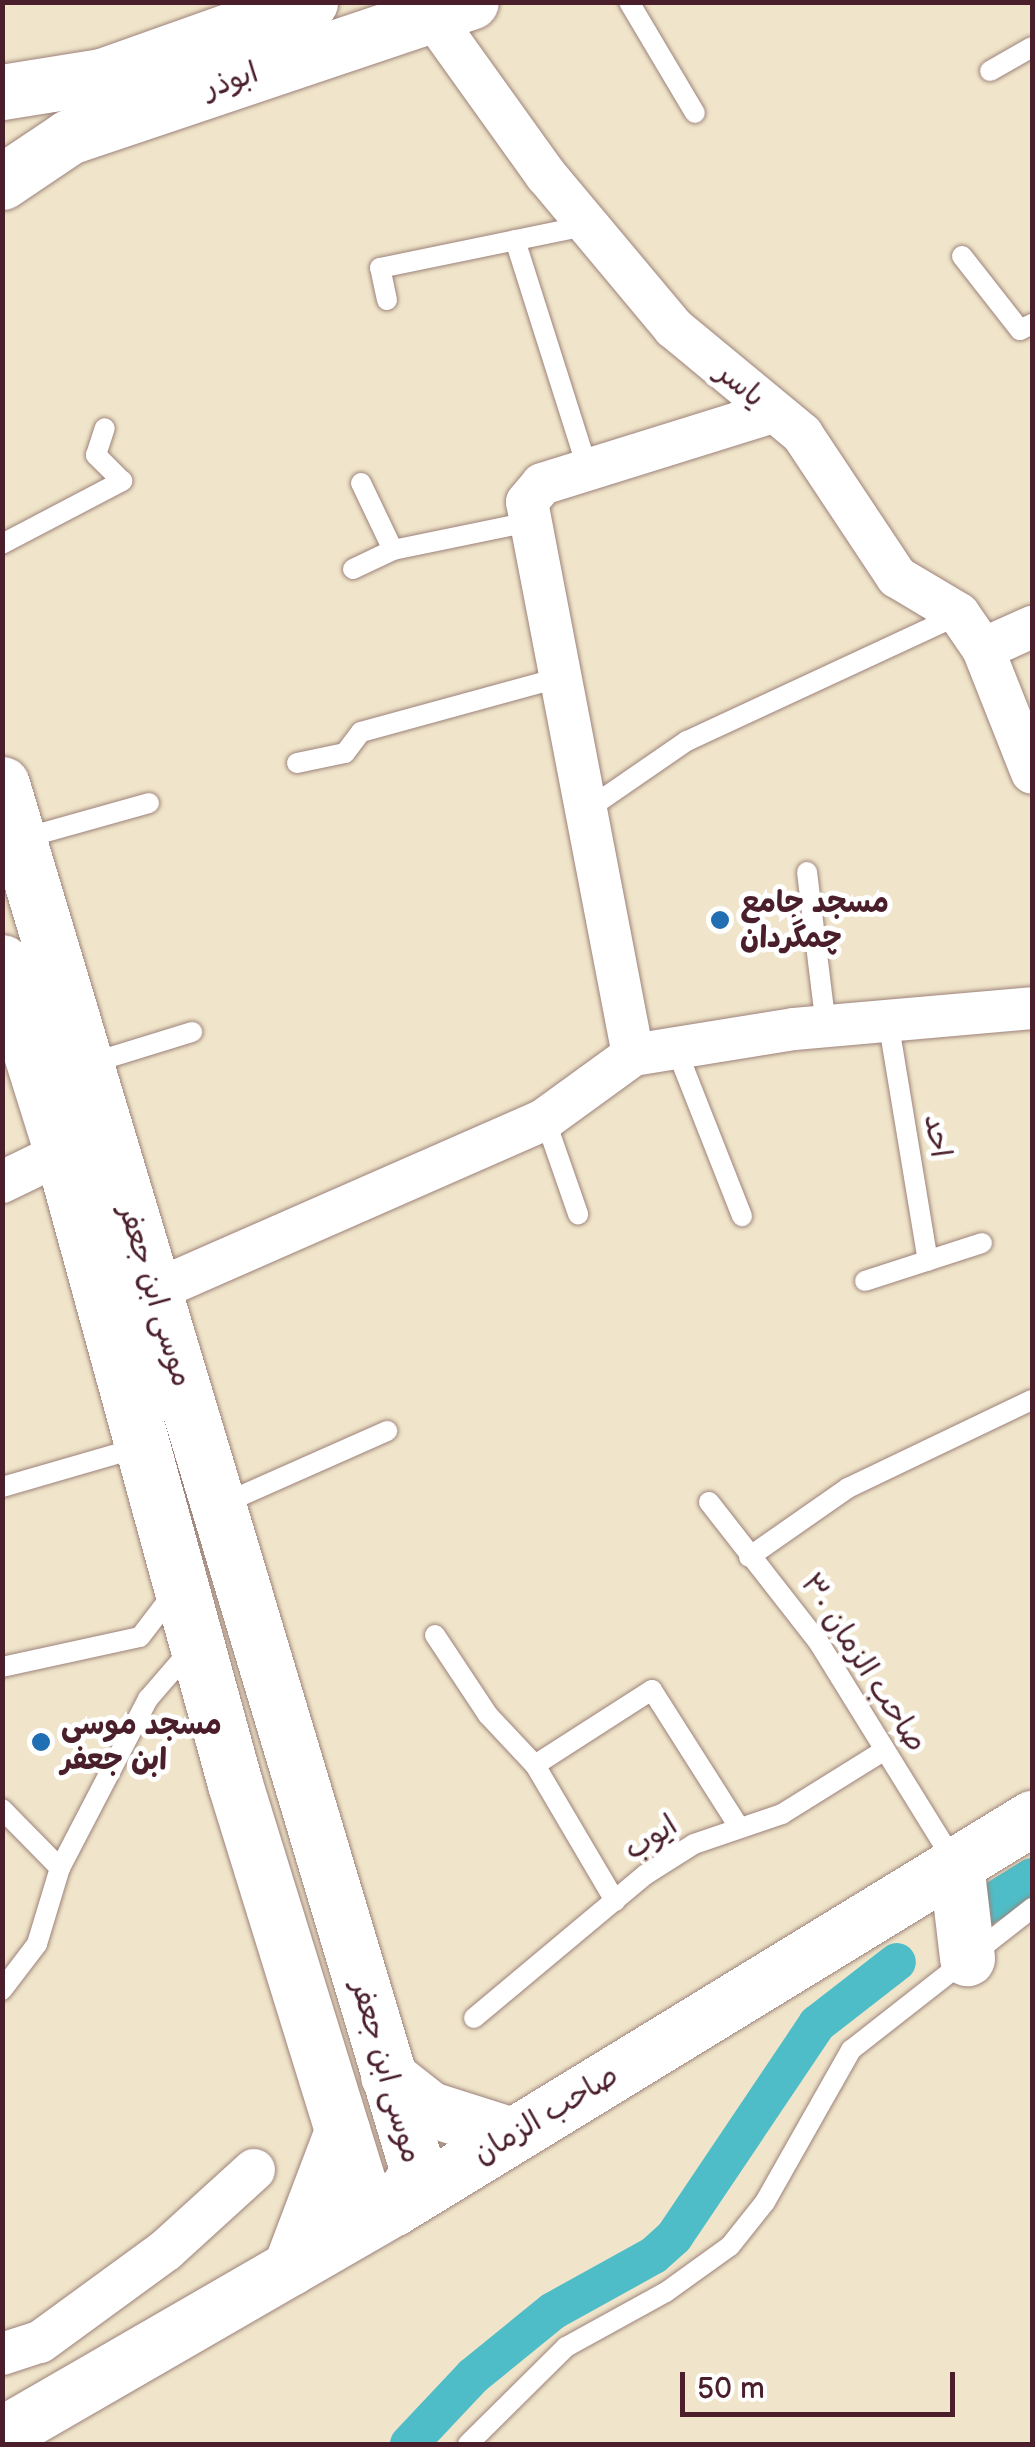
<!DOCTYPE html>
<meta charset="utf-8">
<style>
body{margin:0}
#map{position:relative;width:1035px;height:2447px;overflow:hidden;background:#f0e5ca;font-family:"Balsamiq Sans","Playpen Sans Arabic",sans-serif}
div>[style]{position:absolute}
.canal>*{height:38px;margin:-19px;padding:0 19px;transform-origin:19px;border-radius:19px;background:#4fbdc7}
.roads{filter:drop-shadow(0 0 2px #9d827a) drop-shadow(0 0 2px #9d827a)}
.lane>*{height:20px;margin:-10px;padding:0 10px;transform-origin:10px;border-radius:10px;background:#fff}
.street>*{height:42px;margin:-21px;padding:0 21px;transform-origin:21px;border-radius:21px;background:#fff}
.secondary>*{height:55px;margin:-27.5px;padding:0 27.5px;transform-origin:27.5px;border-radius:27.5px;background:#fff}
.dots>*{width:28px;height:28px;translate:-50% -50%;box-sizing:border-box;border:5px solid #fff;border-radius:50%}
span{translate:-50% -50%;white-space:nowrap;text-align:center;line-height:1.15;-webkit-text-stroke:10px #fff;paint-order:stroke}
.street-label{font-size:30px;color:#4a1f2b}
.poi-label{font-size:30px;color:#4a1f2b;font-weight:700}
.left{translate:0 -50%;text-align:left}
.frame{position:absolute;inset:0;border:5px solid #4a1f2b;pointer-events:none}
.scale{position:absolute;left:680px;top:2372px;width:275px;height:45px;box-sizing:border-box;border:5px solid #4a1f2b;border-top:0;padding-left:12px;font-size:30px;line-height:35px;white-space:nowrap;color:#4a1f2b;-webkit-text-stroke:8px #fff;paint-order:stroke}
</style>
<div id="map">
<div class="canal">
<i style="left:955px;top:1925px;width:91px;rotate:-31.9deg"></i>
<i style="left:409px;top:2444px;width:93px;rotate:-46.7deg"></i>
<i style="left:473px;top:2376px;width:103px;rotate:-39.1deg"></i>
<i style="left:553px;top:2311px;width:115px;rotate:-29deg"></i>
<i style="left:654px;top:2255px;width:27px;rotate:-42deg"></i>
<i style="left:674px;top:2237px;width:257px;rotate:-56.1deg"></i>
<i style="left:817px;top:2024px;width:101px;rotate:-37.8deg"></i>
</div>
<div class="roads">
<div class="lane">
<i style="left:629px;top:2px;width:129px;rotate:59.3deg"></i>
<i style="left:990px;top:71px;width:48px;rotate:-29.7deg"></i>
<i style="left:515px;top:240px;width:238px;rotate:72.4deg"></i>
<i style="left:962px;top:256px;width:94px;rotate:51.9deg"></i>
<i style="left:1020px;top:330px;width:13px;rotate:-27deg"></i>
<i style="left:387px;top:300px;width:33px;rotate:-102deg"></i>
<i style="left:380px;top:268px;width:213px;rotate:-11.6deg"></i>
<i style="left:361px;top:483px;width:74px;rotate:64.5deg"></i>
<i style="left:2px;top:544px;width:136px;rotate:-27.7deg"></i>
<i style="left:122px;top:481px;width:37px;rotate:-135deg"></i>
<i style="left:96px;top:455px;width:28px;rotate:-72deg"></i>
<i style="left:353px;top:569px;width:44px;rotate:-25.4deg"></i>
<i style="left:393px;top:550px;width:139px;rotate:-11.6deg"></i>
<i style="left:297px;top:763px;width:49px;rotate:-11.8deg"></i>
<i style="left:345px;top:753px;width:26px;rotate:-53deg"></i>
<i style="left:361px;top:732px;width:204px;rotate:-15.3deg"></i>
<i style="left:585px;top:811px;width:124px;rotate:-34.5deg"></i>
<i style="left:687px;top:741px;width:299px;rotate:-24.9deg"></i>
<i style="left:21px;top:839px;width:133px;rotate:-15.7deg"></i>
<i style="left:807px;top:872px;width:155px;rotate:83deg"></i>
<i style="left:888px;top:1020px;width:244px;rotate:80.6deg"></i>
<i style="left:675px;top:1046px;width:183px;rotate:68.5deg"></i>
<i style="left:88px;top:1064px;width:109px;rotate:-17.1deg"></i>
<i style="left:545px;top:1119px;width:101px;rotate:70.8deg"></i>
<i style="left:865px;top:1281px;width:123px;rotate:-18deg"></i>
<i style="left:2px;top:1487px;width:145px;rotate:-16.1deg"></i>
<i style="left:709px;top:1502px;width:179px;rotate:52deg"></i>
<i style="left:819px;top:1643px;width:259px;rotate:58.3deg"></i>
<i style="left:220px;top:1505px;width:183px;rotate:-23.9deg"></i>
<i style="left:749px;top:1557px;width:121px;rotate:-34.9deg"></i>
<i style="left:848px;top:1488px;width:204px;rotate:-25.6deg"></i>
<i style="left:435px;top:1635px;width:96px;rotate:56.5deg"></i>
<i style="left:488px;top:1715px;width:69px;rotate:46.8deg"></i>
<i style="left:535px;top:1765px;width:158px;rotate:59.5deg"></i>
<i style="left:2px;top:1667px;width:141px;rotate:-12.3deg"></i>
<i style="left:140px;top:1637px;width:59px;rotate:-52.5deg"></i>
<i style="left:535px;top:1765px;width:139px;rotate:-32.7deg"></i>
<i style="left:652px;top:1690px;width:159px;rotate:57.6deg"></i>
<i style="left:2px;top:1809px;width:83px;rotate:45.5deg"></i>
<i style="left:2px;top:1990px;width:58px;rotate:-52.7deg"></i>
<i style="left:37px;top:1944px;width:79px;rotate:-73.2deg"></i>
<i style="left:60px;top:1868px;width:191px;rotate:-62.5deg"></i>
<i style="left:148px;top:1699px;width:67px;rotate:-49.2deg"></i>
<i style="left:474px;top:2018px;width:223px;rotate:-39.9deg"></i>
<i style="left:645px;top:1875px;width:58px;rotate:-32.3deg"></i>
<i style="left:694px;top:1844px;width:93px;rotate:-18.8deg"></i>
<i style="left:782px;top:1814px;width:121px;rotate:-31.9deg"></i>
<i style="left:468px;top:2444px;width:138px;rotate:-44.7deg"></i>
<i style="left:566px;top:2347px;width:114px;rotate:-28.8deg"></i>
<i style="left:666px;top:2292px;width:79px;rotate:-35.7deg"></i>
<i style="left:730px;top:2246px;width:56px;rotate:-51.5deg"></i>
<i style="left:765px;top:2202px;width:175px;rotate:-60.5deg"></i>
<i style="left:851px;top:2050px;width:230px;rotate:-38.1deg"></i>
</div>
<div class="street">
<i style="left:422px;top:2px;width:213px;rotate:54.4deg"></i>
<i style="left:546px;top:175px;width:199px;rotate:50.1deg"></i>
<i style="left:674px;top:328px;width:166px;rotate:39.6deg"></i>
<i style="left:802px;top:434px;width:172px;rotate:56.4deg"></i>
<i style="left:897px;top:577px;width:72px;rotate:30.8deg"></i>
<i style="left:959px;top:614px;width:42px;rotate:55.6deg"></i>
<i style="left:983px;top:649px;width:133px;rotate:68.4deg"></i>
<i style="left:983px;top:649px;width:54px;rotate:-24.2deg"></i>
<i style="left:633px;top:1055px;width:563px;rotate:-100.85deg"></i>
<i style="left:527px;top:502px;width:23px;rotate:-50deg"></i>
<i style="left:542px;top:484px;width:242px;rotate:-17.3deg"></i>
<i style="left:2px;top:1182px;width:67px;rotate:-25.8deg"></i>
<i style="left:154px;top:1291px;width:427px;rotate:-23.7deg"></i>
<i style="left:545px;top:1119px;width:109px;rotate:-36deg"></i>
<i style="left:633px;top:1055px;width:163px;rotate:-9.2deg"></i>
<i style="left:794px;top:1029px;width:239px;rotate:-5deg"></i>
<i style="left:2px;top:2354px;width:40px;rotate:-18deg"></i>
<i style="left:40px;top:2342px;width:156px;rotate:-36.1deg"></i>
<i style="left:166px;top:2250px;width:119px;rotate:-42.3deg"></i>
</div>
<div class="secondary">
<i style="left:2px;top:92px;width:101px;rotate:-9.1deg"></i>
<i style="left:102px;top:76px;width:221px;rotate:-19.6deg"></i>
<i style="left:2px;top:182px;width:81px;rotate:-33.9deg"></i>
<i style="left:69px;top:137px;width:424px;rotate:-18.6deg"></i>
<i style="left:2px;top:784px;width:1449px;rotate:73.32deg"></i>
<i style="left:418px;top:2172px;width:43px;rotate:123.7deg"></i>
<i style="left:394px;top:2208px;width:37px;rotate:-153deg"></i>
<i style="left:361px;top:2191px;width:426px;rotate:-107.2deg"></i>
<i style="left:235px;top:1784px;width:654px;rotate:-105.33deg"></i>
<i style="left:62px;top:1153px;width:200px;rotate:-107.4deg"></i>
<i style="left:956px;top:1864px;width:95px;rotate:83.3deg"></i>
<i style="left:388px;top:2076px;width:53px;rotate:38.2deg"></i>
<i style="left:430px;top:2109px;width:86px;rotate:17.6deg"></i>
<i style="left:290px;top:2268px;width:147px;rotate:-69.2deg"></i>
<i style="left:2px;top:2434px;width:452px;rotate:-30deg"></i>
<i style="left:394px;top:2208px;width:748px;rotate:-31.44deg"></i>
</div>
</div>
<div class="dots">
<i style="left:720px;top:920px;background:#1f6fb2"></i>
<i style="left:41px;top:1742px;background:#1f6fb2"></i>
</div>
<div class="street-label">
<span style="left:231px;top:81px;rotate:-19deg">ابوذر</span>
<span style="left:740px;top:385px;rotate:39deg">یاسر</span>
<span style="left:937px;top:1136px;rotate:81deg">احد</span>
<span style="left:155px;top:1296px;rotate:73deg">موسی ابن جعفر</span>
<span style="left:863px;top:1663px;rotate:57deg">صاحب الزمان ۳۰</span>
<span style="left:651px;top:1838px;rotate:-33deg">ایوب</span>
<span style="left:386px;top:2072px;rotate:74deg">موسی ابن جعفر</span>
<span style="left:546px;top:2115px;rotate:-31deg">صاحب الزمان</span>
</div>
<div class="poi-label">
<span class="left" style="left:740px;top:920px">مسجد جامع<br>چمگردان</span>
<span class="left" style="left:61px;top:1742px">مسجد موسی<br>ابن جعفر</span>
</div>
<div class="frame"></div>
<div class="scale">50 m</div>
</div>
